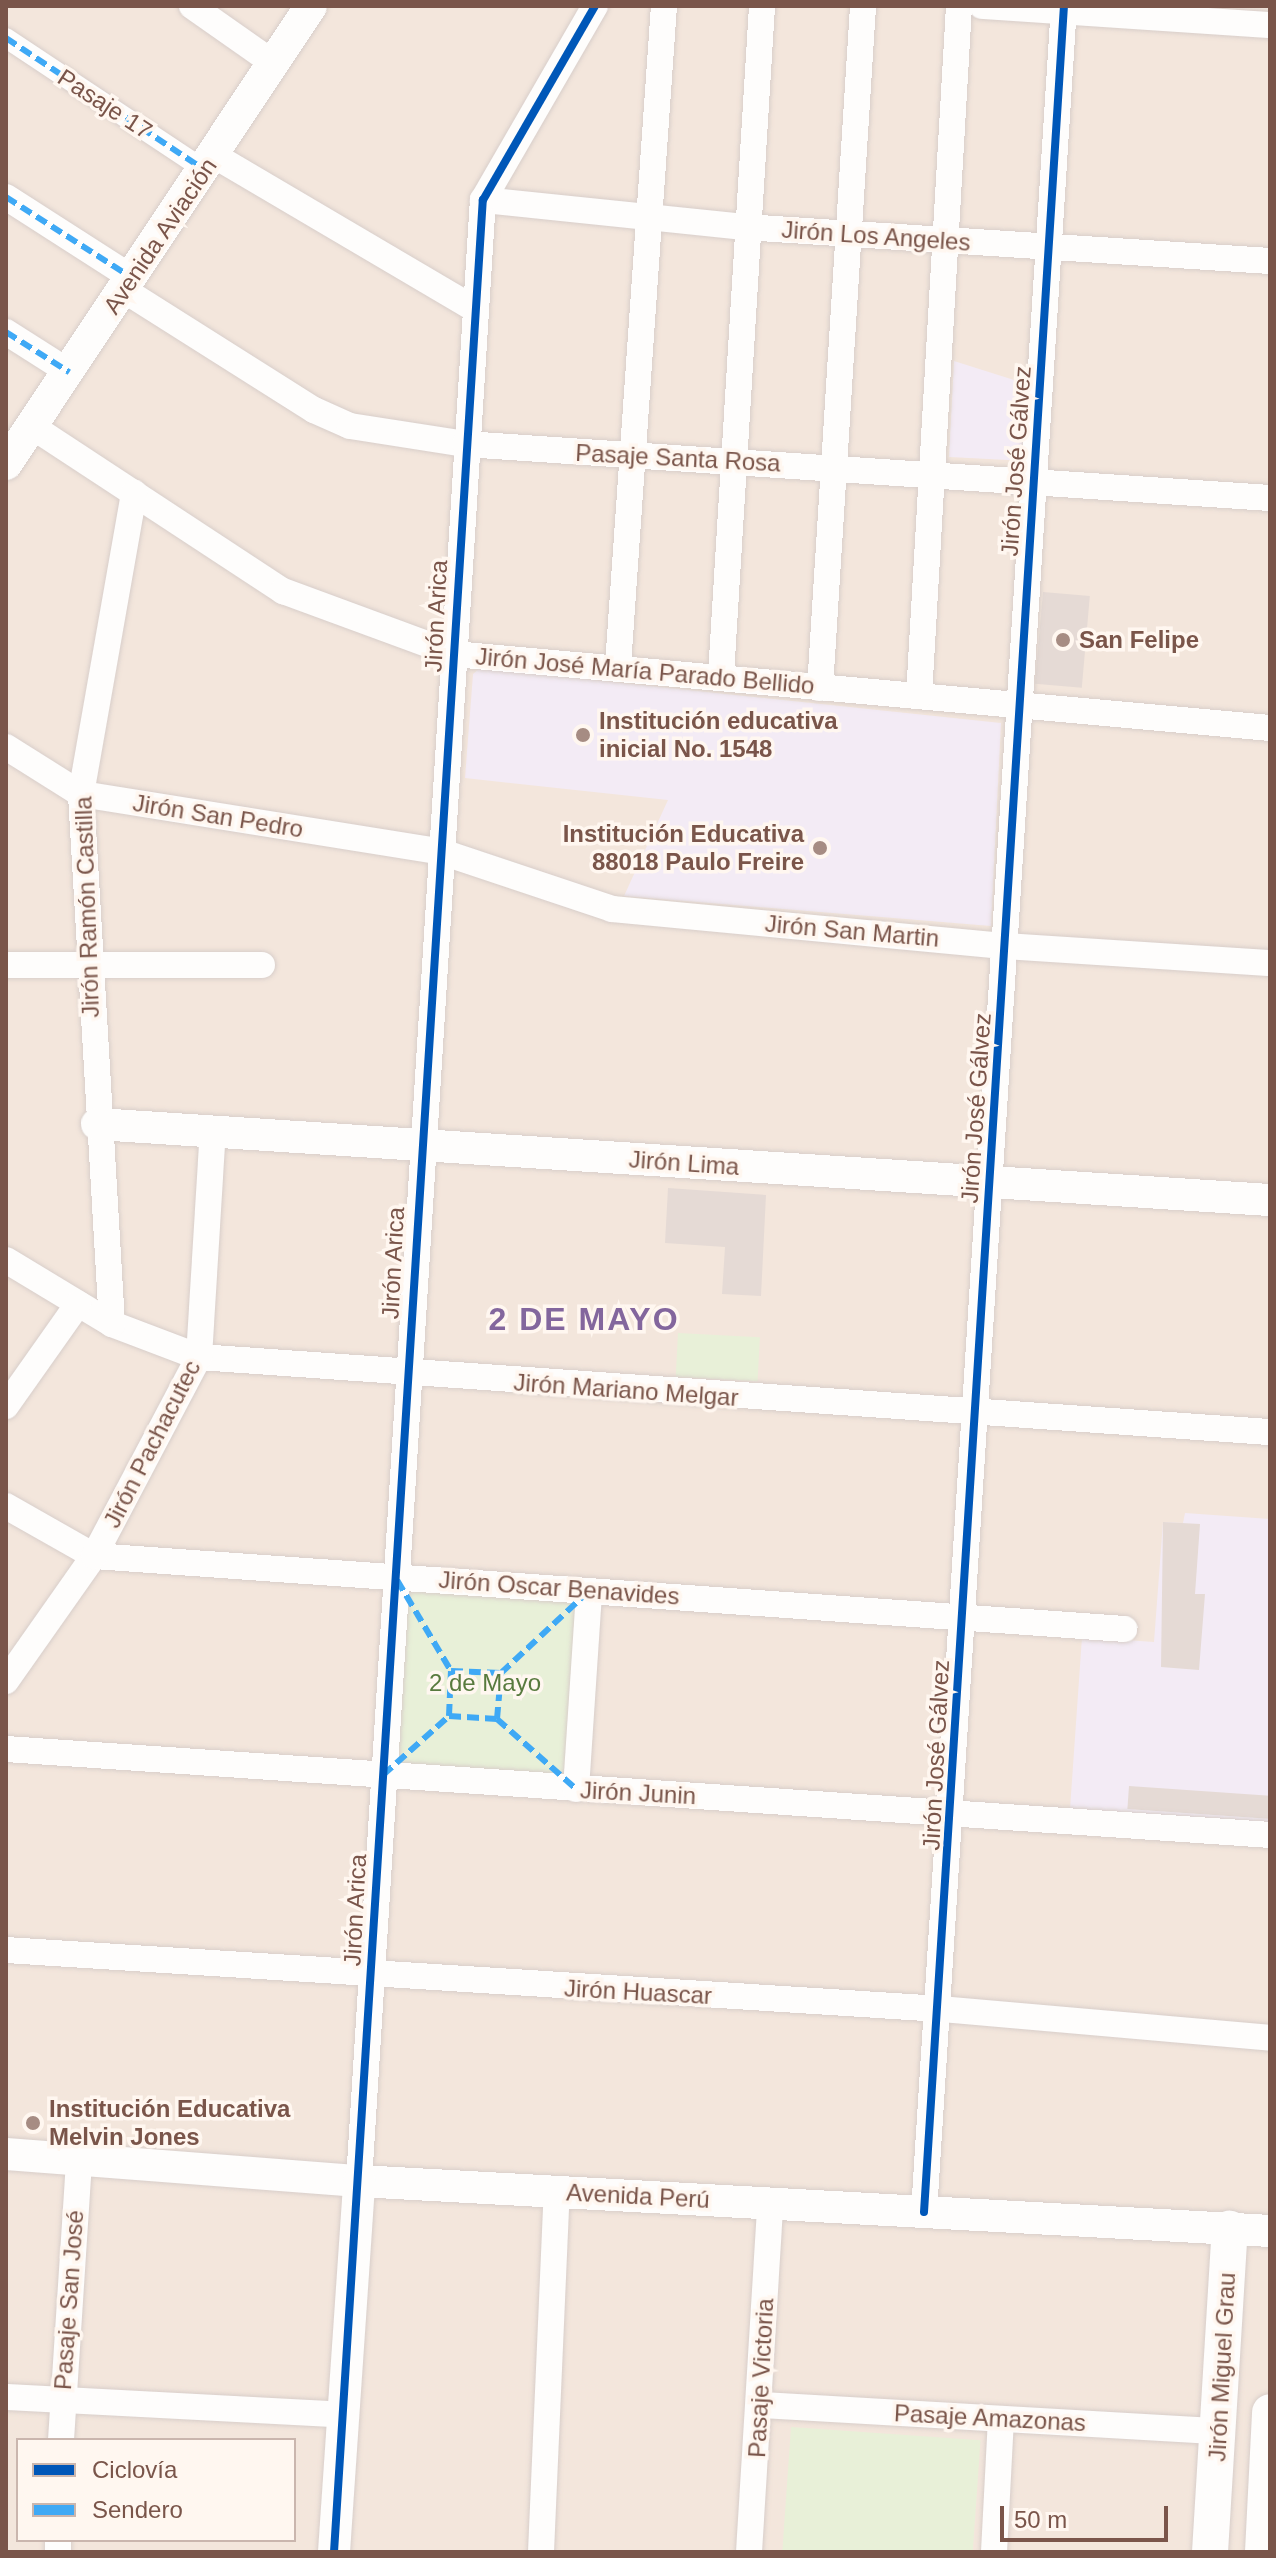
<!DOCTYPE html>
<meta charset="utf-8">
<style>
body{margin:0}
#map{position:relative;width:1276px;height:2558px;overflow:hidden;background:#f8f3ee;font-family:Helvetica,sans-serif}
div>[style]{position:absolute}
.residential>*{inset:0;background:#f3e6dc}
.education>*{inset:0;background:#f3ebf5}
.green>*{inset:0;background:#e8f0d8;transform-origin:0 0}
.building>*{inset:0;background:#e5dad5;transform-origin:0 0}
.roads{filter:drop-shadow(0 0 2px #d8ceca) drop-shadow(0 0 2px #d8ceca)}
.pedestrian>*{height:20px;margin:-10px;padding:0 10px;transform-origin:10px;border-radius:10px;background:#fefdfc}
.minor>*{height:26px;margin:-13px;padding:0 13px;transform-origin:13px;border-radius:13px;background:#fefdfc}
.tertiary>*{height:32px;margin:-16px;padding:0 16px;transform-origin:16px;border-radius:16px;background:#fefdfc}
.secondary>*{height:36px;margin:-18px;padding:0 18px;transform-origin:18px;border-radius:18px;background:#fefdfc}
.quiet>*{height:6px;margin-top:-3px;transform-origin:0;background:repeating-linear-gradient(90deg,#3fa9f5 0 12px,transparent 0 18px)}
.cycleway>*{height:8px;margin:-4px;padding:0 4px;transform-origin:4px;border-radius:4px;background:#0057b8}
.dots>*{width:22px;height:22px;translate:-50% -50%;box-sizing:border-box;border:4px solid #fff7f0;border-radius:50%}
span{translate:-50% -50%;white-space:nowrap;text-align:center;line-height:1.15;-webkit-text-stroke:7px #fff7f0;paint-order:stroke}
.street-label{font-size:24px;color:#7a554a}
.poi-label{font-size:24px;color:#7a554a;font-weight:700}
.left{translate:0 -50%;text-align:left}
.right{translate:-100% -50%;text-align:right}
.park-label{font-size:24px;color:#587a3e}
.district-label{font-size:32px;color:#83669d;font-weight:700;letter-spacing:2px}
.frame{position:absolute;inset:0;border:8px solid #7a554a;pointer-events:none}
.legend{position:absolute;left:16px;top:2438px;width:280px;height:104px;box-sizing:border-box;background:#fff7f0;border:2px solid #cab6ae;margin:0;padding:10px 14px;list-style:none;font-size:24px;color:#7a554a}
.legend li{display:flex;align-items:center;gap:16px;height:40px}
.legend b{width:40px;border:2px solid #cab6ae}
.scale{position:absolute;left:1000px;top:2506px;width:168px;height:36px;box-sizing:border-box;border:4px solid #7a554a;border-top:0;padding-left:10px;font-size:24px;line-height:28px;white-space:nowrap;color:#7a554a;-webkit-text-stroke:6px #fff7f0;paint-order:stroke}
</style>
<div id="map">
<div class="residential">
<i style="clip-path:polygon(evenodd,6px 6px,1270px 6px,1270px 2552px,6px 2552px,6px 6px,18px 2440px,294px 2440px,294px 2540px,18px 2540px,18px 2440px)"></i>
</div>
<div class="education">
<i style="clip-path:polygon(954px 361px,1030px 385px,1028px 461px,949px 457px)"></i>
<i style="clip-path:polygon(480px 668px,1001px 723px,991px 926px,624px 896px,668px 800px,465px 778px,473px 674px)"></i>
<i style="clip-path:polygon(1185px 1513px,1270px 1519px,1270px 1823px,1070px 1809px,1082px 1637px,1154px 1642px,1163px 1522px,1183px 1523px)"></i>
</div>
<div class="green">
<i style="left:678px;top:1333px;width:82px;height:44px;rotate:3deg"></i>
<i style="left:398px;top:1581px;width:188px;height:191px;rotate:4deg"></i>
<i style="left:791px;top:2427px;width:190px;height:125px;rotate:4deg"></i>
</div>
<div class="building">
<i style="left:1043px;top:592px;width:47px;height:92px;rotate:5deg"></i>
<i style="clip-path:polygon(668px 1188px,766px 1195px,761px 1296px,722px 1294px,725px 1247px,665px 1243px)"></i>
<i style="clip-path:polygon(1163px 1522px,1200px 1524px,1195px 1594px,1205px 1594px,1199px 1670px,1161px 1667px)"></i>
<i style="left:1129px;top:1786px;width:141px;height:23px;rotate:4deg"></i>
</div>
<div class="roads">
<div class="pedestrian">
<i style="left:6px;top:38px;width:239px;rotate:33.6deg"></i>
</div>
<div class="minor">
<i style="left:192px;top:6px;width:99px;rotate:35.1deg"></i>
<i style="left:982px;top:6px;width:289px;rotate:3.8deg"></i>
<i style="left:215px;top:156px;width:302px;rotate:30.5deg"></i>
<i style="left:6px;top:197px;width:150px;rotate:32.7deg"></i>
<i style="left:483px;top:200px;width:262px;rotate:5.9deg"></i>
<i style="left:744px;top:227px;width:527px;rotate:3.7deg"></i>
<i style="left:124px;top:290px;width:225px;rotate:32.3deg"></i>
<i style="left:314px;top:410px;width:39px;rotate:24deg"></i>
<i style="left:350px;top:426px;width:116px;rotate:8.9deg"></i>
<i style="left:465px;top:444px;width:807px;rotate:3.84deg"></i>
<i style="left:6px;top:332px;width:75px;rotate:32.4deg"></i>
<i style="left:30px;top:425px;width:303px;rotate:33.3deg"></i>
<i style="left:283px;top:591px;width:182px;rotate:20.2deg"></i>
<i style="left:454px;top:654px;width:819px;rotate:5.18deg"></i>
<i style="left:618px;top:665px;width:661px;rotate:-86.01deg"></i>
<i style="left:721px;top:675px;width:670px;rotate:-86.49deg"></i>
<i style="left:820px;top:688px;width:683px;rotate:-86.39deg"></i>
<i style="left:919px;top:696px;width:691px;rotate:-86.68deg"></i>
<i style="left:6px;top:747px;width:89px;rotate:32.1deg"></i>
<i style="left:81px;top:794px;width:366px;rotate:9.1deg"></i>
<i style="left:442px;top:852px;width:179px;rotate:18.5deg"></i>
<i style="left:612px;top:909px;width:396px;rotate:5.4deg"></i>
<i style="left:1006px;top:946px;width:265px;rotate:3.7deg"></i>
<i style="left:6px;top:965px;width:256px"></i>
<i style="left:6px;top:1260px;width:124px;rotate:31.1deg"></i>
<i style="left:112px;top:1324px;width:93px;rotate:20.8deg"></i>
<i style="left:199px;top:1357px;width:1074px;rotate:4.01deg"></i>
<i style="left:112px;top:1324px;width:531px;rotate:-93.35deg"></i>
<i style="left:81px;top:794px;width:306px;rotate:-80deg"></i>
<i style="left:6px;top:1406px;width:125px;rotate:-54.8deg"></i>
<i style="left:6px;top:1506px;width:101px;rotate:29.6deg"></i>
<i style="left:94px;top:1556px;width:1033px;rotate:4.05deg"></i>
<i style="left:6px;top:1681px;width:153px;rotate:-54.9deg"></i>
<i style="left:94px;top:1556px;width:225px;rotate:-62.2deg"></i>
<i style="left:199px;top:1357px;width:228px;rotate:-86.5deg"></i>
<i style="left:6px;top:1749px;width:1267px;rotate:3.89deg"></i>
<i style="left:576px;top:1789px;width:198px;rotate:-86.2deg"></i>
<i style="left:6px;top:1950px;width:937px;rotate:3.61deg"></i>
<i style="left:941px;top:2009px;width:330px;rotate:5deg"></i>
<i style="left:359px;top:2181px;width:1985px;rotate:-86.42deg"></i>
<i style="left:483px;top:200px;width:224px;rotate:-60deg"></i>
<i style="left:924px;top:2212px;width:2210px;rotate:-86.37deg"></i>
<i style="left:6px;top:2397px;width:338px;rotate:3deg"></i>
<i style="left:762px;top:2405px;width:457px;rotate:3.3deg"></i>
<i style="left:61px;top:2440px;width:280px;rotate:-86.3deg"></i>
<i style="left:58px;top:2552px;width:12px;rotate:-90deg"></i>
<i style="left:541px;top:2552px;width:360px;rotate:-87.5deg"></i>
<i style="left:749px;top:2552px;width:349px;rotate:-86.5deg"></i>
<i style="left:994px;top:2552px;width:133px;rotate:-87deg"></i>
</div>
<div class="tertiary">
<i style="left:6px;top:464px;width:550px;rotate:-56.34deg"></i>
<i style="left:97px;top:1124px;width:1175px;rotate:3.71deg"></i>
<i style="left:6px;top:2154px;width:354px;rotate:4.4deg"></i>
<i style="left:359px;top:2181px;width:912px;rotate:3.14deg"></i>
<i style="left:334px;top:2552px;width:372px;rotate:-86.1deg"></i>
</div>
<div class="secondary">
<i style="left:1210px;top:2552px;width:324px;rotate:-86.5deg"></i>
<i style="left:1263px;top:2552px;width:140px;rotate:-87.1deg"></i>
</div>
</div>
<div class="quiet">
<i style="left:6px;top:38px;width:239px;rotate:33.6deg"></i>
<i style="left:6px;top:197px;width:150px;rotate:32.7deg"></i>
<i style="left:6px;top:332px;width:75px;rotate:32.4deg"></i>
<i style="left:397px;top:1580px;width:106px;rotate:59.3deg"></i>
<i style="left:451px;top:1671px;width:50px;rotate:2.3deg"></i>
<i style="left:501px;top:1673px;width:120px;rotate:-43deg"></i>
<i style="left:449px;top:1716px;width:45px;rotate:-87.5deg"></i>
<i style="left:497px;top:1719px;width:46px;rotate:-85deg"></i>
<i style="left:383px;top:1775px;width:89px;rotate:-41.8deg"></i>
<i style="left:449px;top:1716px;width:48px;rotate:3.6deg"></i>
<i style="left:497px;top:1719px;width:106px;rotate:41.5deg"></i>
</div>
<div class="cycleway">
<i style="left:924px;top:2212px;width:2210px;rotate:-86.37deg"></i>
<i style="left:334px;top:2552px;width:2357px;rotate:-86.38deg"></i>
<i style="left:483px;top:200px;width:224px;rotate:-60deg"></i>
</div>
<div class="dots">
<i style="left:1063px;top:640px;background:#a68c83"></i>
<i style="left:583px;top:735px;background:#a68c83"></i>
<i style="left:820px;top:848px;background:#a68c83"></i>
<i style="left:33px;top:2123px;background:#a68c83"></i>
</div>
<div class="street-label">
<span style="left:105px;top:104px;rotate:33deg">Pasaje 17</span>
<span style="left:160px;top:236px;rotate:-56deg">Avenida Aviación</span>
<span style="left:876px;top:236px;rotate:4deg">Jirón Los Angeles</span>
<span style="left:678px;top:458px;rotate:3deg">Pasaje Santa Rosa</span>
<span style="left:1016px;top:461px;rotate:-86deg">Jirón José Gálvez</span>
<span style="left:436px;top:616px;rotate:-87deg">Jirón Arica</span>
<span style="left:645px;top:671px;rotate:5deg">Jirón José María Parado Bellido</span>
<span style="left:218px;top:816px;rotate:9deg">Jirón San Pedro</span>
<span style="left:87px;top:907px;rotate:-92deg">Jirón Ramón Castilla</span>
<span style="left:852px;top:931px;rotate:5deg">Jirón San Martin</span>
<span style="left:976px;top:1108px;rotate:-86deg">Jirón José Gálvez</span>
<span style="left:684px;top:1163px;rotate:4deg">Jirón Lima</span>
<span style="left:393px;top:1263px;rotate:-87deg">Jirón Arica</span>
<span style="left:626px;top:1390px;rotate:4deg">Jirón Mariano Melgar</span>
<span style="left:152px;top:1444px;rotate:-63deg">Jirón Pachacutec</span>
<span style="left:559px;top:1588px;rotate:4deg">Jirón Oscar Benavides</span>
<span style="left:936px;top:1755px;rotate:-87deg">Jirón José Gálvez</span>
<span style="left:638px;top:1793px;rotate:3deg">Jirón Junin</span>
<span style="left:355px;top:1910px;rotate:-87deg">Jirón Arica</span>
<span style="left:638px;top:1992px;rotate:3deg">Jirón Huascar</span>
<span style="left:638px;top:2196px;rotate:3deg">Avenida Perú</span>
<span style="left:69px;top:2300px;rotate:-86deg">Pasaje San José</span>
<span style="left:1222px;top:2367px;rotate:-87deg">Jirón Miguel Grau</span>
<span style="left:761px;top:2378px;rotate:-87deg">Pasaje Victoria</span>
<span style="left:990px;top:2418px;rotate:3deg">Pasaje Amazonas</span>
</div>
<div class="poi-label">
<span class="left" style="left:1079px;top:640px">San Felipe</span>
<span class="left" style="left:599px;top:735px">Institución educativa<br>inicial No. 1548</span>
<span class="right" style="left:804px;top:848px">Institución Educativa<br>88018 Paulo Freire</span>
<span class="left" style="left:49px;top:2123px">Institución Educativa<br>Melvin Jones</span>
</div>
<div class="park-label">
<span style="left:485px;top:1683px">2 de Mayo</span>
</div>
<div class="district-label">
<span style="left:584px;top:1319px">2 DE MAYO</span>
</div>
<div class="frame"></div>
<ul class="legend">
<li><b style="height:10px;background:#0057b8"></b>Ciclovía</li>
<li><b style="height:10px;background:#3fa9f5"></b>Sendero</li>
</ul>
<div class="scale">50 m</div>
</div>
